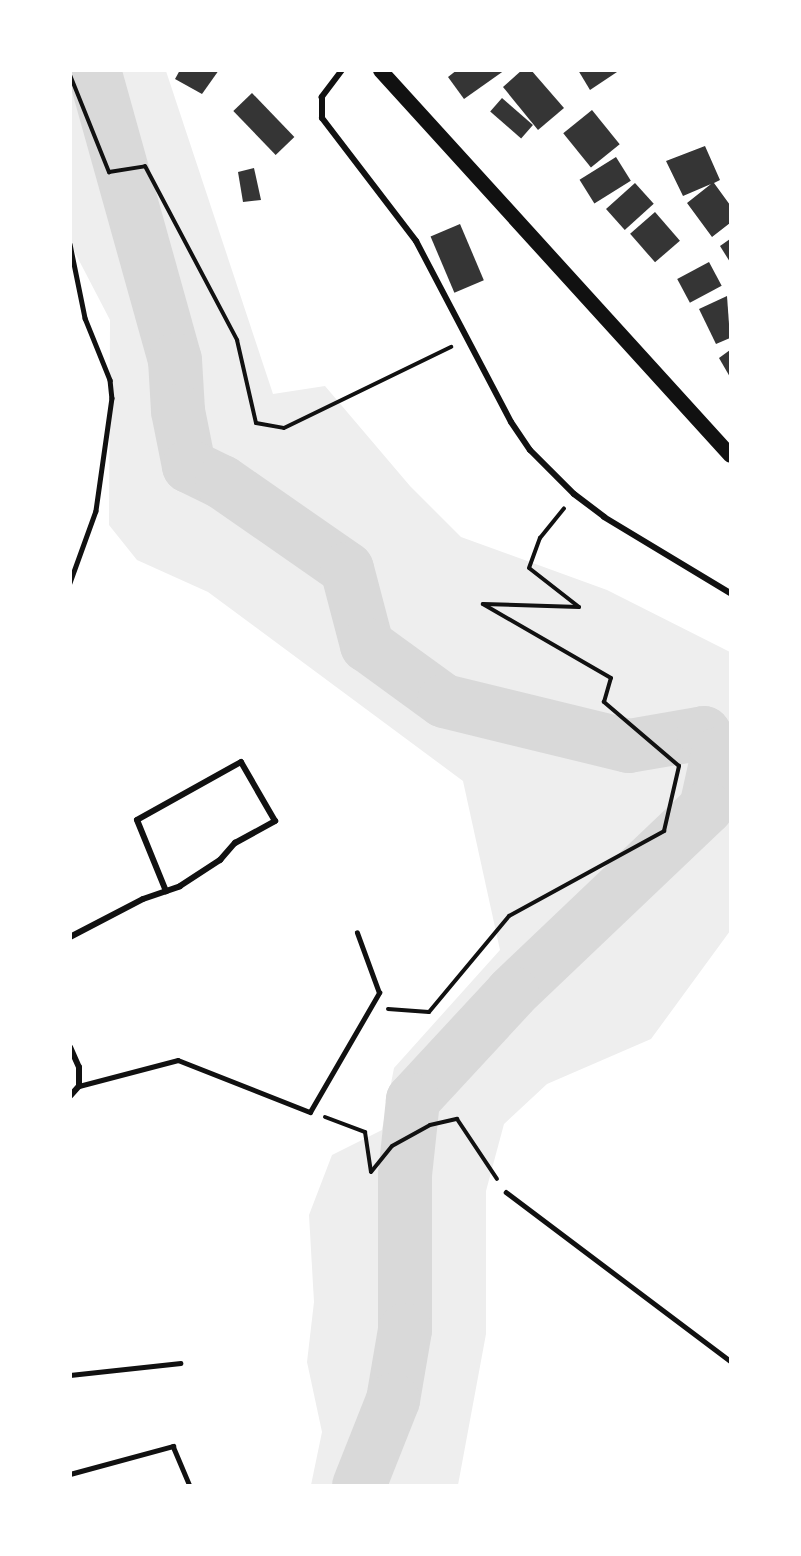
<!DOCTYPE html>
<style>
body{margin:0}
#map{position:relative;width:801px;height:1556px;overflow:hidden;background:#fff;font-family:"DM Sans",sans-serif}
div>[style]{position:absolute}
.green>*{inset:0;background:#eee}
.river>*{height:54px;margin:-27px;padding:0 27px;transform-origin:27px;border-radius:27px;background:#d9d9d9}
.building>*{inset:0;background:#353535;transform-origin:0 0}
.path>*{height:4px;margin:-2px;padding:0 2px;transform-origin:2px;border-radius:2px;background:#111}
.service>*{height:4.5px;margin:-2.25px;padding:0 2.25px;transform-origin:2.25px;border-radius:2.25px;background:#111}
.minor>*{height:6px;margin:-3px;padding:0 3px;transform-origin:3px;border-radius:3px;background:#111}
.primary>*{height:15px;margin:-7.5px;padding:0 7.5px;transform-origin:7.5px;border-radius:7.5px;background:#111}
span{translate:-50% -50%;white-space:nowrap;text-align:center;line-height:1.15;-webkit-text-stroke:4.5px #fff;paint-order:stroke}
.frame{position:absolute;inset:0;border:72px solid #fff;pointer-events:none}
</style>
<div id="map">
<div class="green">
<i style="clip-path:polygon(70px 71px,166px 71px,273px 394px,325px 386px,410px 486px,461px 537px,607px 590px,730px 652px,730px 931px,651px 1039px,547px 1084px,504px 1124px,486px 1191px,486px 1334px,458px 1485px,311px 1485px,322px 1432px,307px 1362px,314px 1302px,309px 1215px,332px 1155px,382px 1130px,394px 1068px,500px 950px,463px 781px,208px 592px,137px 560px,109px 525px,110px 320px,71px 245px)"></i>
</div>
<div class="river">
<i style="left:94px;top:70px;width:301px;rotate:74.4deg"></i>
<i style="left:175px;top:360px;width:51px;rotate:86.6deg"></i>
<i style="left:178px;top:411px;width:56px;rotate:78.7deg"></i>
<i style="left:189px;top:466px;width:37px;rotate:26deg"></i>
<i style="left:222px;top:482px;width:152px;rotate:34.8deg"></i>
<i style="left:347px;top:569px;width:79px;rotate:75.3deg"></i>
<i style="left:367px;top:645px;width:95px;rotate:36deg"></i>
<i style="left:444px;top:701px;width:190px;rotate:13.7deg"></i>
<i style="left:629px;top:746px;width:76px;rotate:-9.8deg"></i>
<i style="left:704px;top:733px;width:25px;rotate:56deg"></i>
<i style="left:718px;top:754px;width:55px;rotate:102.5deg"></i>
<i style="left:706px;top:808px;width:268px;rotate:136.4deg"></i>
<i style="left:512px;top:993px;width:146px;rotate:132.8deg"></i>
<i style="left:413px;top:1100px;width:75px;rotate:96.1deg"></i>
<i style="left:405px;top:1175px;width:155px;rotate:90deg"></i>
<i style="left:405px;top:1330px;width:71px;rotate:99.7deg"></i>
<i style="left:393px;top:1400px;width:92px;rotate:111.6deg"></i>
</div>
<div class="building">
<i style="clip-path:polygon(180px 70px,219px 70px,202px 94px,175px 79px)"></i>
<i style="clip-path:polygon(457px 70px,505px 70px,464px 99px,448px 77px)"></i>
<i style="clip-path:polygon(522px 70px,531px 70px,564px 108px,538px 130px,503px 87px)"></i>
<i style="clip-path:polygon(578px 70px,620px 70px,590px 90px)"></i>
<i style="left:252px;top:93px;width:61px;height:26px;rotate:46deg"></i>
<i style="left:502px;top:98px;width:41px;height:18px;rotate:41deg"></i>
<i style="left:592px;top:110px;width:44px;height:37px;rotate:51deg"></i>
<i style="clip-path:polygon(705px 146px,720px 180px,714px 183px,730px 205px,730px 223px,712px 237px,687px 203px,711px 184px,683px 196px,666px 161px)"></i>
<i style="left:616px;top:157px;width:28px;height:43px;rotate:58deg"></i>
<i style="clip-path:polygon(254px 168px,261px 200px,243px 202px,238px 172px)"></i>
<i style="left:635px;top:183px;width:28px;height:39px;rotate:48deg"></i>
<i style="left:655px;top:212px;width:38px;height:33px;rotate:49deg"></i>
<i style="left:460px;top:224px;width:61px;height:32px;rotate:67deg"></i>
<i style="clip-path:polygon(730px 239px,730px 262px,720px 246px)"></i>
<i style="left:709px;top:262px;width:27px;height:36px;rotate:62deg"></i>
<i style="clip-path:polygon(727px 296px,730px 338px,716px 344px,699px 309px)"></i>
<i style="clip-path:polygon(730px 350px,730px 377px,719px 358px)"></i>
</div>
<div class="path">
<i style="left:70px;top:75px;width:105px;rotate:68.1deg"></i>
<i style="left:109px;top:172px;width:36px;rotate:-9deg"></i>
<i style="left:145px;top:166px;width:197px;rotate:62.1deg"></i>
<i style="left:237px;top:340px;width:85px;rotate:77.1deg"></i>
<i style="left:256px;top:423px;width:28px;rotate:10deg"></i>
<i style="left:284px;top:428px;width:186px;rotate:-25.9deg"></i>
<i style="left:388px;top:1009px;width:41px;rotate:4.2deg"></i>
<i style="left:429px;top:1012px;width:125px;rotate:-50.2deg"></i>
<i style="left:509px;top:916px;width:177px;rotate:-28.7deg"></i>
<i style="left:664px;top:831px;width:67px;rotate:-77deg"></i>
<i style="left:679px;top:766px;width:99px;rotate:-139.5deg"></i>
<i style="left:604px;top:702px;width:25px;rotate:-74deg"></i>
<i style="left:611px;top:678px;width:148px;rotate:-150deg"></i>
<i style="left:483px;top:604px;width:96px;rotate:1.8deg"></i>
<i style="left:579px;top:607px;width:63px;rotate:-142deg"></i>
<i style="left:529px;top:568px;width:32px;rotate:-70deg"></i>
<i style="left:540px;top:538px;width:38px;rotate:-51deg"></i>
<i style="left:325px;top:1117px;width:43px;rotate:20.6deg"></i>
<i style="left:365px;top:1132px;width:40px;rotate:81.5deg"></i>
<i style="left:371px;top:1172px;width:33px;rotate:-51deg"></i>
<i style="left:392px;top:1146px;width:43px;rotate:-28.9deg"></i>
<i style="left:430px;top:1125px;width:28px;rotate:-13deg"></i>
<i style="left:457px;top:1119px;width:72px;rotate:56.3deg"></i>
</div>
<div class="service">
<i style="left:70px;top:244px;width:76px;rotate:78.5deg"></i>
<i style="left:85px;top:318px;width:67px;rotate:68deg"></i>
<i style="left:110px;top:380px;width:18px;rotate:84deg"></i>
<i style="left:112px;top:398px;width:114px;rotate:98.1deg"></i>
<i style="left:96px;top:511px;width:77px;rotate:109.9deg"></i>
<i style="left:79px;top:1086px;width:102px;rotate:-14.7deg"></i>
<i style="left:178px;top:1060px;width:142px;rotate:21.5deg"></i>
<i style="left:310px;top:1112px;width:138px;rotate:-59.9deg"></i>
<i style="left:379px;top:993px;width:64px;rotate:-110.1deg"></i>
<i style="left:506px;top:1192px;width:281px;rotate:37deg"></i>
<i style="left:70px;top:1375px;width:111px;rotate:-6.2deg"></i>
<i style="left:70px;top:1474px;width:107px;rotate:-15.2deg"></i>
<i style="left:173px;top:1446px;width:43px;rotate:67deg"></i>
</div>
<div class="minor">
<i style="left:342px;top:70px;width:34px;rotate:127deg"></i>
<i style="left:322px;top:97px;width:21px;rotate:90deg"></i>
<i style="left:322px;top:118px;width:155px;rotate:52.6deg"></i>
<i style="left:416px;top:241px;width:204px;rotate:62.3deg"></i>
<i style="left:511px;top:422px;width:34px;rotate:56deg"></i>
<i style="left:530px;top:450px;width:62px;rotate:45deg"></i>
<i style="left:574px;top:494px;width:38px;rotate:37deg"></i>
<i style="left:604px;top:517px;width:147px;rotate:31.1deg"></i>
<i style="left:70px;top:937px;width:82px;rotate:-27.5deg"></i>
<i style="left:143px;top:899px;width:39px;rotate:-19deg"></i>
<i style="left:180px;top:886px;width:48px;rotate:-33deg"></i>
<i style="left:220px;top:860px;width:23px;rotate:-49deg"></i>
<i style="left:235px;top:843px;width:46px;rotate:-28.8deg"></i>
<i style="left:275px;top:821px;width:68px;rotate:-120deg"></i>
<i style="left:241px;top:762px;width:119px;rotate:150.9deg"></i>
<i style="left:137px;top:820px;width:77px;rotate:67.8deg"></i>
<i style="left:70px;top:1047px;width:22px;rotate:66deg"></i>
<i style="left:79px;top:1067px;width:19px;rotate:90deg"></i>
<i style="left:79px;top:1086px;width:13px;rotate:132deg"></i>
</div>
<div class="primary">
<i style="left:380px;top:70px;width:520px;rotate:47.73deg"></i>
</div>
<div class="frame"></div>
</div>
